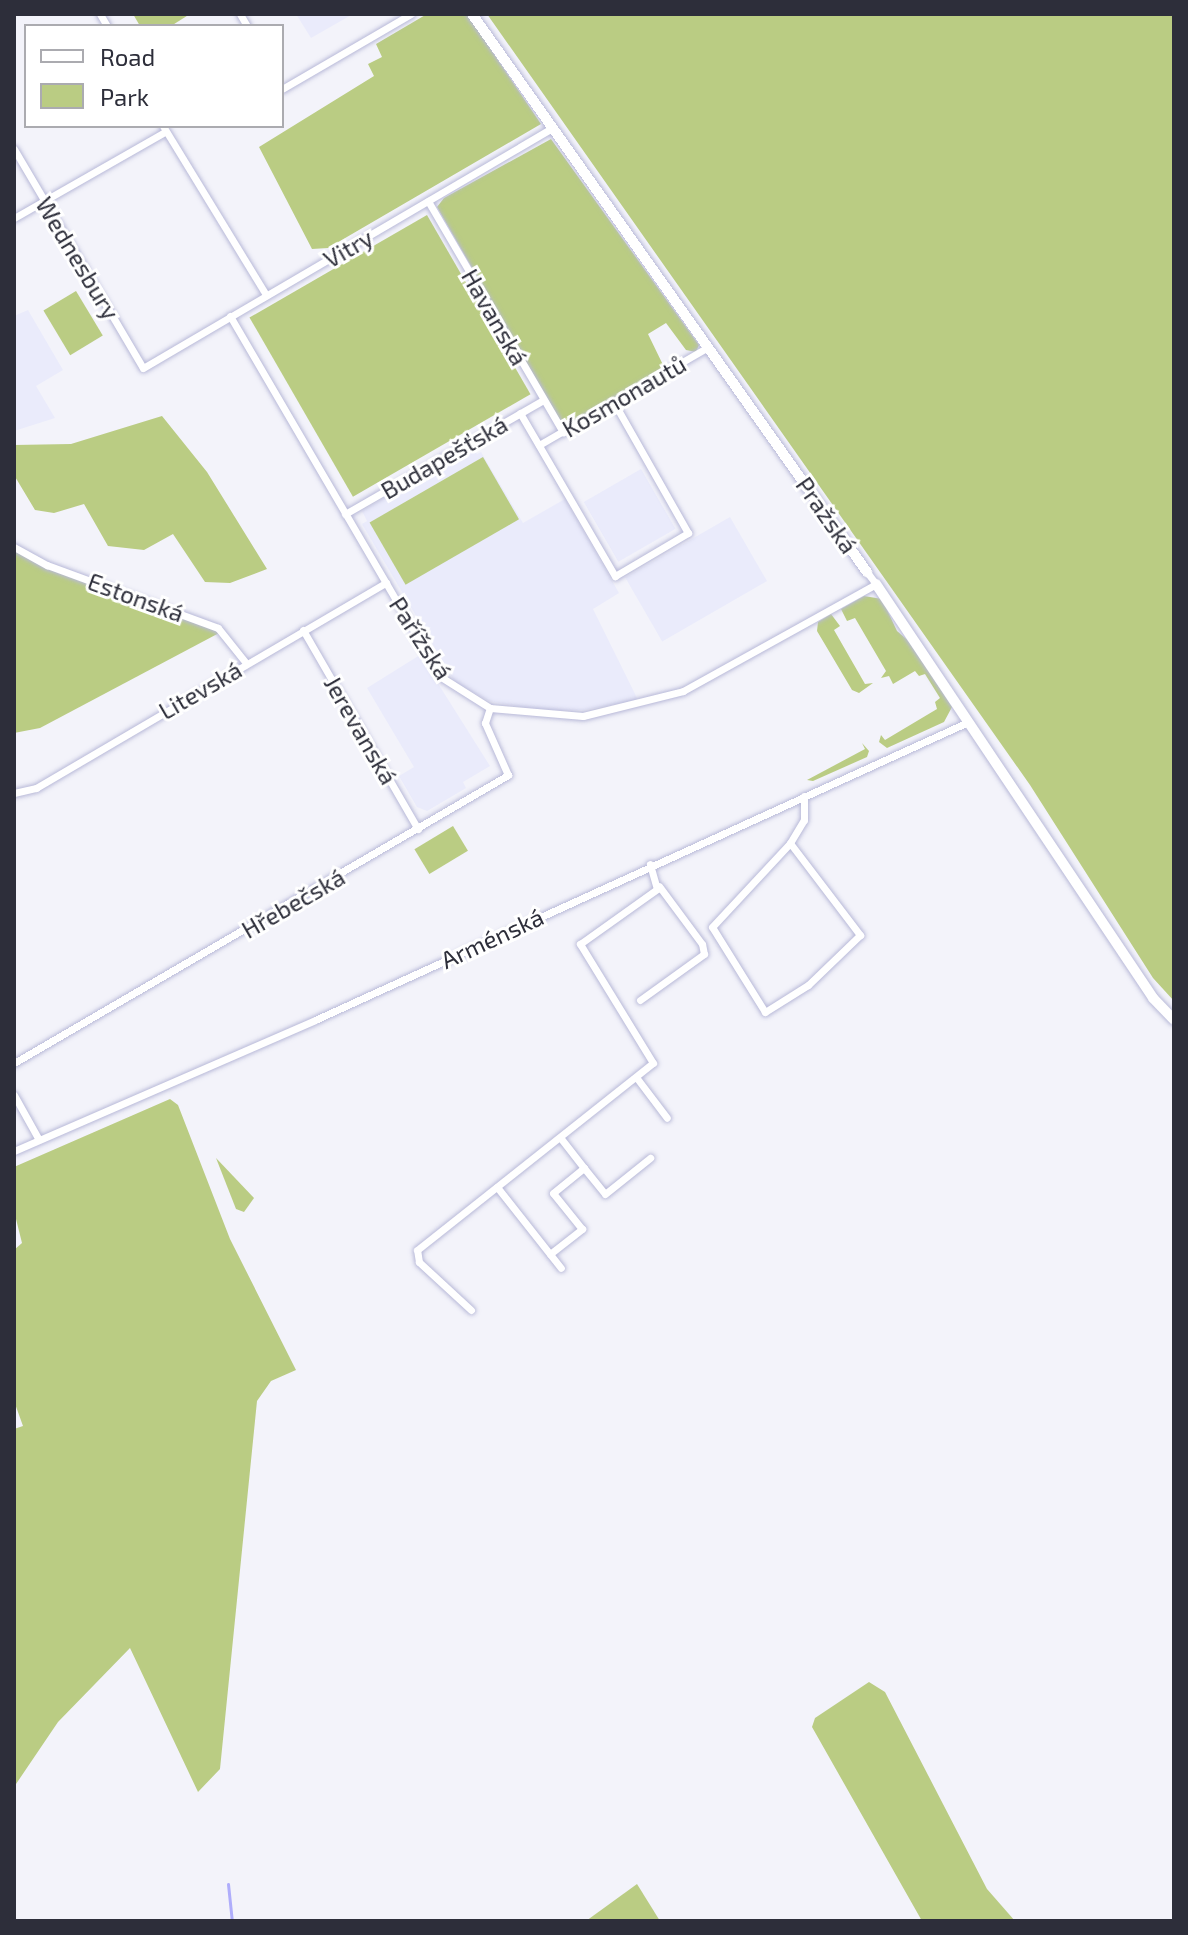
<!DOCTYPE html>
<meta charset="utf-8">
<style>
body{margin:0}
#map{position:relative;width:1188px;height:1935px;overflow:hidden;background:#f3f3fa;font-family:"Exo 2",sans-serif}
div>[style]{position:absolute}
.built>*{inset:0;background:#eaebfb;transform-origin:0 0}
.green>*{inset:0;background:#bacc83;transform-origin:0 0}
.stream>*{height:3px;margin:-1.5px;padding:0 1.5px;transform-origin:1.5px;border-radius:1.5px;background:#afadfb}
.roads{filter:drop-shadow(0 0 2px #b8b9d8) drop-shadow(0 0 2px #b8b9d8)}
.street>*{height:7px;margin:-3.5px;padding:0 3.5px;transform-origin:3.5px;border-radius:3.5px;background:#fff}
.secondary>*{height:10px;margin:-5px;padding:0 5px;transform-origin:5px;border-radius:5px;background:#fff}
span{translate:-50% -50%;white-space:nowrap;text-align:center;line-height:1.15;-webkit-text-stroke:6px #fff;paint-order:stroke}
.street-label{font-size:24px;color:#2d2e3a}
.frame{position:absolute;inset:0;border:16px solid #2d2e3a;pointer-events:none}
.legend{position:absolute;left:24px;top:24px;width:260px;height:104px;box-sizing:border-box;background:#fff;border:2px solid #ababb0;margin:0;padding:10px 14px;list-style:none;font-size:24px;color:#2d2e3a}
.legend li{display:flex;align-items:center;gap:16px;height:40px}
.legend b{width:40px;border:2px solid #ababb0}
</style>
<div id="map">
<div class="built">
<i style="clip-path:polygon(296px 14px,353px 14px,311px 38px)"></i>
<i style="clip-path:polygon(28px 310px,63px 370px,36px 386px,55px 418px,14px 431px,14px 316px)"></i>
<i style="clip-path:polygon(472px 447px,477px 454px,481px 452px,523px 523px,565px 499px,619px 593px,593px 609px,638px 700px,583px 710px,543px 711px,489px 701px,455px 682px,362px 524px,367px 521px,362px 511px)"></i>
<i style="left:641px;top:469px;width:69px;height:66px;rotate:60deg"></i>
<i style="left:730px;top:517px;width:74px;height:121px;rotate:60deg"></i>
<i style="clip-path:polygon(420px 655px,490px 766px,463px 782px,466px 788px,427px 811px,417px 807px,399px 776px,414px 767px,367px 688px)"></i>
</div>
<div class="green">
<i style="clip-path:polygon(133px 14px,190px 14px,171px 26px,140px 26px)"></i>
<i style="clip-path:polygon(427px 14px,467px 14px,541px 124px,328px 248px,312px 249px,259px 147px,374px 76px,368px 64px,382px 57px,376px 44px)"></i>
<i style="clip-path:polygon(487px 14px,1174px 14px,1174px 1001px,1153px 978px,1030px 785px)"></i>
<i style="clip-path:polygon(551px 139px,699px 345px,696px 352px,686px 350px,666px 323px,648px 334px,665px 369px,569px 426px,559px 419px,437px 207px,444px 198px)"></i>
<i style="left:427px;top:215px;width:207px;height:205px;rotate:60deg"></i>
<i style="left:76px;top:291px;width:52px;height:38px;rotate:59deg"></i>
<i style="clip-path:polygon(162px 416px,207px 472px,267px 569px,230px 583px,205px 582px,173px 534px,144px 550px,108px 546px,84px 504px,54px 513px,35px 510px,14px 475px,14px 445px,71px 444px)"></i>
<i style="left:483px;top:457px;width:72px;height:131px;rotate:60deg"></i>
<i style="clip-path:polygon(14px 550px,221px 632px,40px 728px,14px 733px)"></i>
<i style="clip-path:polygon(864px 596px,882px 599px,897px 631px,911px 643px,952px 707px,944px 722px,887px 748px,879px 742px,881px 735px,885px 740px,937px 709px,935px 702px,940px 698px,925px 674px,919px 676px,915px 671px,893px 684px,889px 676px,881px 678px,886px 671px,855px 618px,847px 621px,841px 609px)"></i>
<i style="clip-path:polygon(831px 614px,840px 626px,834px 630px,865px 684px,873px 683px,859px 693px,852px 690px,817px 631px,818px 622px)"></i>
<i style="clip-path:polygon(862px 743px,869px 751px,867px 757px,813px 781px,807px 780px,865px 749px)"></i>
<i style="left:453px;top:826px;width:29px;height:45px;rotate:59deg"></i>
<i style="clip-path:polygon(170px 1099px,178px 1105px,230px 1239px,296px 1370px,271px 1381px,257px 1401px,220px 1769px,198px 1792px,130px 1648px,58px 1722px,14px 1787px,14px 1429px,23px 1426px,14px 1401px,14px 1250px,22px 1243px,14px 1211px,14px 1167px)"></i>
<i style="clip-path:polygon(216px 1158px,254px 1198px,244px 1212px,236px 1209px)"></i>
<i style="clip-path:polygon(869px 1682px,885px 1692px,987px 1889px,1015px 1921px,922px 1921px,812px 1727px,815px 1718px)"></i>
<i style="clip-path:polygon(637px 1884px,660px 1921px,586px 1921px)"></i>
</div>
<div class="stream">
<i style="left:228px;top:1884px;width:37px;rotate:84deg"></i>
</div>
<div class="roads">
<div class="street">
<i style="left:100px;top:14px;width:14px;rotate:60deg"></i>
<i style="left:240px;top:14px;width:14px;rotate:60deg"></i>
<i style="left:282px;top:89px;width:149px;rotate:-30.2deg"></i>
<i style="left:163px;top:126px;width:198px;rotate:58.6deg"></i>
<i style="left:14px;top:149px;width:254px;rotate:59.5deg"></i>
<i style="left:143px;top:368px;width:476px;rotate:-30.4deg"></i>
<i style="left:428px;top:201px;width:268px;rotate:59.7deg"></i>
<i style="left:14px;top:218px;width:174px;rotate:-29.7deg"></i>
<i style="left:230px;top:316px;width:418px;rotate:59.7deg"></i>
<i style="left:441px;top:677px;width:58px;rotate:32.3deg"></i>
<i style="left:490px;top:708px;width:93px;rotate:4.9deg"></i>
<i style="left:583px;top:716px;width:103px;rotate:-14deg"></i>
<i style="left:683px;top:691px;width:221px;rotate:-29deg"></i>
<i style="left:876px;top:584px;width:15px;rotate:-127deg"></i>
<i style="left:520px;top:413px;width:189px;rotate:59.8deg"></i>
<i style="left:615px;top:576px;width:85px;rotate:-30.5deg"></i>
<i style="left:688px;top:533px;width:150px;rotate:-119.6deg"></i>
<i style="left:539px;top:445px;width:195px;rotate:-30.1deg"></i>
<i style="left:345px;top:514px;width:228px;rotate:-29.9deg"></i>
<i style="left:14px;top:547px;width:38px;rotate:29deg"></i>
<i style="left:47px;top:565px;width:182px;rotate:20.2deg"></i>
<i style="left:218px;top:628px;width:45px;rotate:51.3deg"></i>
<i style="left:303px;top:630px;width:230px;rotate:60deg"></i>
<i style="left:14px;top:793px;width:23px;rotate:-13deg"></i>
<i style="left:36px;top:788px;width:406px;rotate:-30.4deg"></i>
<i style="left:790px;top:843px;width:116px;rotate:52.7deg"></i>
<i style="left:860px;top:935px;width:72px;rotate:136.1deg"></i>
<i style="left:808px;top:985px;width:51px;rotate:147.9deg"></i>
<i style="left:765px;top:1012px;width:100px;rotate:-121.9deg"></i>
<i style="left:712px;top:927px;width:115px;rotate:-47.1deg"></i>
<i style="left:790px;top:843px;width:27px;rotate:-59deg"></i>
<i style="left:804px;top:820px;width:24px;rotate:-90deg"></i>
<i style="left:640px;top:1000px;width:79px;rotate:-35.7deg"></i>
<i style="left:704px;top:954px;width:10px;rotate:-101deg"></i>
<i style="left:702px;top:944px;width:72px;rotate:-126.6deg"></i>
<i style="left:14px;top:1063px;width:572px;rotate:-30.24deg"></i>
<i style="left:508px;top:775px;width:57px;rotate:-113.9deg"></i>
<i style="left:485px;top:723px;width:16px;rotate:-72deg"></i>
<i style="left:636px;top:1077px;width:51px;rotate:52.9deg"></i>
<i style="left:14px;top:1095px;width:51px;rotate:60.9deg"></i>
<i style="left:14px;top:1151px;width:328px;rotate:-23.5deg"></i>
<i style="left:315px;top:1020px;width:718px;rotate:-24.53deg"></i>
<i style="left:584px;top:1168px;width:33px;rotate:51deg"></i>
<i style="left:605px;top:1194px;width:58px;rotate:-38.7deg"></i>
<i style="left:497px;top:1187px;width:103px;rotate:51.7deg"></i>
<i style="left:550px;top:1254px;width:41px;rotate:-38deg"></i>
<i style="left:582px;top:1229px;width:46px;rotate:-128.9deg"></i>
<i style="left:553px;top:1193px;width:40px;rotate:-39deg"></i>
<i style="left:584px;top:1168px;width:39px;rotate:-128deg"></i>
<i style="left:471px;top:1310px;width:71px;rotate:-137.3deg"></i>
<i style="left:419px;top:1262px;width:12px;rotate:-99deg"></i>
<i style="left:417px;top:1250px;width:301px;rotate:-38.4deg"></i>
<i style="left:653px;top:1063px;width:140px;rotate:-121.5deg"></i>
<i style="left:580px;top:944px;width:95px;rotate:-35.5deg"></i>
<i style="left:657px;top:889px;width:26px;rotate:-106deg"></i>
</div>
<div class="secondary">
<i style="left:472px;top:14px;width:684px;rotate:54.71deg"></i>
<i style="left:876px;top:584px;width:498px;rotate:56.2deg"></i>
<i style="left:1153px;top:998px;width:30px;rotate:46deg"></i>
</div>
</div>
<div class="street-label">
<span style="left:348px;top:248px;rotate:-30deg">Vitry</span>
<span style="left:78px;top:258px;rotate:59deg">Wednesbury</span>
<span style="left:495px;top:317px;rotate:60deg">Havanská</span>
<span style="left:624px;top:396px;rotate:-30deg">Kosmonautů</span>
<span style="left:444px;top:457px;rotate:-30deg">Budapešťská</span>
<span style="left:827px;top:515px;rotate:55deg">Pražská</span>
<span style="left:136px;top:597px;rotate:20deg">Estonská</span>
<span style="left:421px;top:638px;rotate:57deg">Pařížská</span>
<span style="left:200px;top:690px;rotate:-30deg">Litevská</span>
<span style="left:361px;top:730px;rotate:60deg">Jerevanská</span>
<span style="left:293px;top:903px;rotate:-30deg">Hřebečská</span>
<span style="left:492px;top:938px;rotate:-25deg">Arménská</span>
</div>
<div class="frame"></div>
<ul class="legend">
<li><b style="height:10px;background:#fff"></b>Road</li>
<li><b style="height:22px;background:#bacc83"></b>Park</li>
</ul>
</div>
